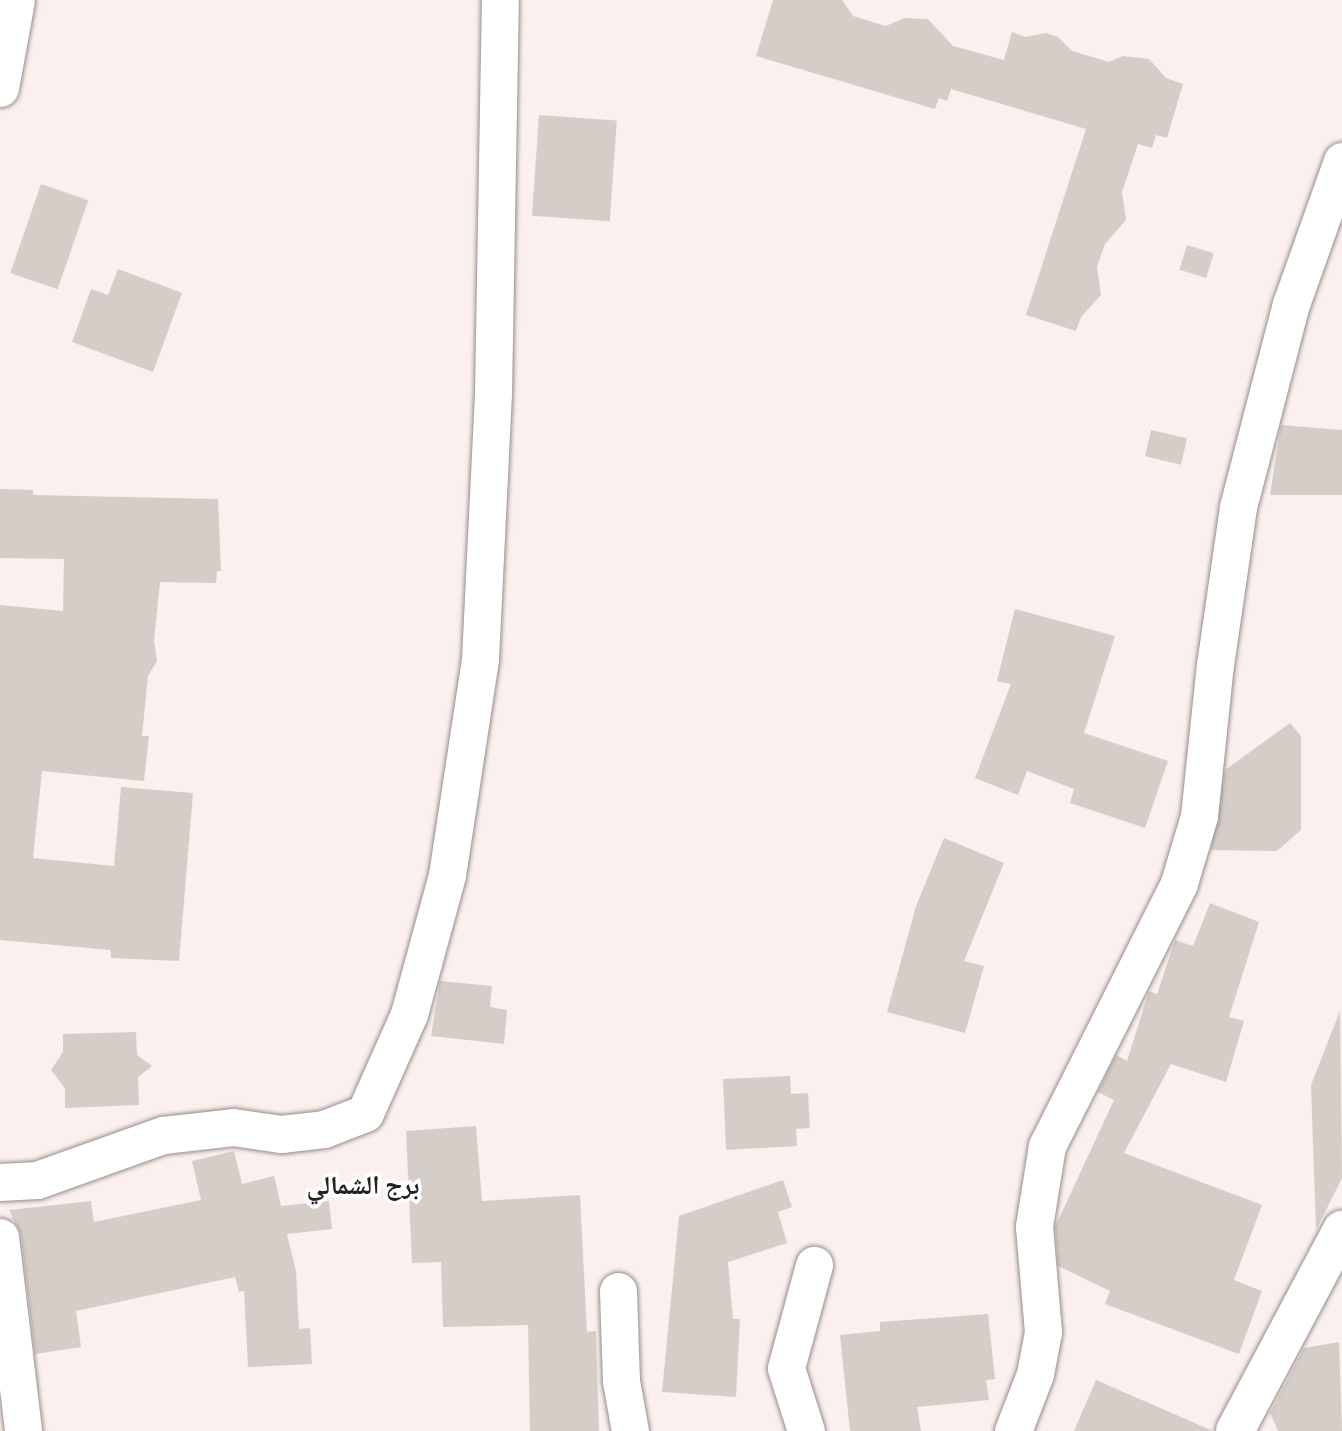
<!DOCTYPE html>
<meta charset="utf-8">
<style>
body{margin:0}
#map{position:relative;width:1342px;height:1431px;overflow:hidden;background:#faf0ed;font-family:"Fira Sans Condensed","Noto Naskh Arabic",sans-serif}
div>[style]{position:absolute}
.building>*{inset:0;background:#d5cec8;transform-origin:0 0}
.roads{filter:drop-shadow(0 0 2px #968d8b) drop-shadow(0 0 2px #968d8b)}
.minor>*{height:37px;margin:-18.5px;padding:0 18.5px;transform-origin:18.5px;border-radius:18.5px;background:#fff}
.major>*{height:38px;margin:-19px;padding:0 19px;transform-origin:19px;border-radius:19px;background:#fff}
span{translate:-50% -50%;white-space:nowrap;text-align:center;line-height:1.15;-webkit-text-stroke:7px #fff;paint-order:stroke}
.district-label{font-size:26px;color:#252120;font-weight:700}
</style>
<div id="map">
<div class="building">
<i style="clip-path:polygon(773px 0,842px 0,853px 16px,886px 26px,904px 18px,928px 19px,953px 46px,1004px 60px,1012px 32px,1025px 37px,1046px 33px,1058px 37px,1072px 51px,1109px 62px,1123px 56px,1149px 59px,1166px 78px,1183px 84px,1167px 138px,1156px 135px,1152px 148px,1138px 144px,1122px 192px,1126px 220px,1105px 244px,1097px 267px,1101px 295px,1081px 317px,1076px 331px,1026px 315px,1086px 129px,951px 89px,947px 101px,939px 98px,935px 109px,756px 56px)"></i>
<i style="left:539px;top:115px;width:78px;height:101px;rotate:4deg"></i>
<i style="left:41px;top:184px;width:50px;height:94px;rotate:19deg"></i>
<i style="left:1187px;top:245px;width:28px;height:26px;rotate:17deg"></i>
<i style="clip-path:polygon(118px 269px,182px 293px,153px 372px,72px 342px,91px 289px,108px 295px)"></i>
<i style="clip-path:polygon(1281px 425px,1342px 430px,1342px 495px,1270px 495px)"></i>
<i style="left:1151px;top:430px;width:37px;height:27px;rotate:13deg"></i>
<i style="clip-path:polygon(0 489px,33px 490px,33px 495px,218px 499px,221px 571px,217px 571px,216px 583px,160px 582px,154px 641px,157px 661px,148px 676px,142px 736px,149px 736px,144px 781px,42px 771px,33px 858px,114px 866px,121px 787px,193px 793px,179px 961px,111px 958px,111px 950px,0 940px,0 605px,63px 611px,64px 559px,0 558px)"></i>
<i style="clip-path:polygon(1015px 609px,1115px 636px,1084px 733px,1168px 761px,1145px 828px,1070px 803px,1074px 789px,1027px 771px,1018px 795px,975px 778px,1011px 684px,997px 681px)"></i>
<i style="clip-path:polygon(1290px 723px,1301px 736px,1301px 830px,1277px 851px,1211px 850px,1225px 770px)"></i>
<i style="clip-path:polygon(944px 838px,1004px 863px,964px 961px,984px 966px,965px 1033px,887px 1012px,916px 906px)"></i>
<i style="clip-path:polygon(1210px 903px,1259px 922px,1229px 1017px,1244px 1021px,1226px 1082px,1171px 1064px,1124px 1153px,1262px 1205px,1234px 1280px,1262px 1291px,1239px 1354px,1105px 1304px,1110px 1291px,1058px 1266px,1055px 1227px,1114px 1100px,1098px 1092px,1116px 1055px,1127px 1061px,1149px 991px,1157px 994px,1175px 940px,1193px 946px)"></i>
<i style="clip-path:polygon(440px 981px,492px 986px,490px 1007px,507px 1010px,504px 1044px,431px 1036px)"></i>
<i style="clip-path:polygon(1340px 1011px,1342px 1178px,1316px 1230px,1311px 1085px)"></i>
<i style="clip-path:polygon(136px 1032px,137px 1055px,152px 1066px,138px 1077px,139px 1105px,65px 1108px,65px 1088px,51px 1070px,63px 1052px,63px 1034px)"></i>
<i style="clip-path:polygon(790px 1076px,791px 1094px,808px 1093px,810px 1128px,796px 1129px,797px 1146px,726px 1150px,723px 1079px)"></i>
<i style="clip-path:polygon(476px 1126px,482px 1201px,580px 1195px,587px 1332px,596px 1331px,599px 1431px,530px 1431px,528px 1325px,443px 1327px,441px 1262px,412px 1263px,406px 1131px)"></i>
<i style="clip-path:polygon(234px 1151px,242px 1184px,274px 1176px,281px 1206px,329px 1201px,332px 1229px,287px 1234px,296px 1271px,299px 1329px,310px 1328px,312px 1364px,248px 1367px,244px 1291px,239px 1292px,235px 1277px,76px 1311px,81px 1347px,35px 1354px,21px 1235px,9px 1210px,91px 1201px,94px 1222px,201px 1200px,192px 1161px)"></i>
<i style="clip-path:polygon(783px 1180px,792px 1207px,778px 1212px,787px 1243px,728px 1262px,733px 1319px,740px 1319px,736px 1397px,662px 1392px,679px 1216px)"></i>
<i style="clip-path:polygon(988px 1314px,995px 1379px,986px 1380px,989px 1400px,917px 1407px,921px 1431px,850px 1431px,840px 1335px,880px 1331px,880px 1322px)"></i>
<i style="clip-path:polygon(1339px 1342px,1342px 1431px,1278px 1431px,1270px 1413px,1304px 1348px)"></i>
<i style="clip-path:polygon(1096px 1380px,1213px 1431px,1074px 1431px)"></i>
</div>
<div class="roads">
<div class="minor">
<i style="left:0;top:88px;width:89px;rotate:-79.7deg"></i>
<i style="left:0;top:1182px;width:37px;rotate:-3deg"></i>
<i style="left:37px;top:1180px;width:134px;rotate:-19.7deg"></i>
<i style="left:163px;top:1135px;width:70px;rotate:-6.5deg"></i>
<i style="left:233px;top:1127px;width:49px;rotate:8.3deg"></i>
<i style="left:281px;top:1134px;width:43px;rotate:-6.6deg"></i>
<i style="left:324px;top:1129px;width:44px;rotate:-21.3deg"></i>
<i style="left:365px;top:1113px;width:108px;rotate:-66deg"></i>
<i style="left:409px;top:1014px;width:144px;rotate:-74.7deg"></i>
<i style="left:447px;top:875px;width:219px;rotate:-81.3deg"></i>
<i style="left:480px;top:659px;width:265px;rotate:-87.2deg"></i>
<i style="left:493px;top:394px;width:394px;rotate:-89deg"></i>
<i style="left:0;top:1237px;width:195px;rotate:83.2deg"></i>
<i style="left:618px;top:1291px;width:90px;rotate:88.1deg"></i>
<i style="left:621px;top:1381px;width:51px;rotate:79.8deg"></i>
<i style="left:806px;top:1431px;width:66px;rotate:-107.6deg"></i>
<i style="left:786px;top:1368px;width:107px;rotate:-74.8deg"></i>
<i style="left:1013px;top:1431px;width:61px;rotate:-68.9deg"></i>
<i style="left:1035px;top:1374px;width:43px;rotate:-79.2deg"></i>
<i style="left:1043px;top:1332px;width:106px;rotate:-94.9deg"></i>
<i style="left:1034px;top:1226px;width:81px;rotate:-80.8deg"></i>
<i style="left:1047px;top:1146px;width:294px;rotate:-63.3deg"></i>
<i style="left:1179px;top:883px;width:70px;rotate:-73.4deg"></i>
<i style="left:1199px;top:816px;width:152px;rotate:-84deg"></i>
<i style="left:1215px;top:665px;width:160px;rotate:-81.7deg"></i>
<i style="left:1238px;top:507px;width:210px;rotate:-75.4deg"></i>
<i style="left:1291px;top:304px;width:152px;rotate:-70.4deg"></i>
</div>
<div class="major">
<i style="left:1235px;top:1431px;width:228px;rotate:-62deg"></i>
</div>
</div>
<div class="district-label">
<span style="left:363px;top:1186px">برج الشمالي</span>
</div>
</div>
